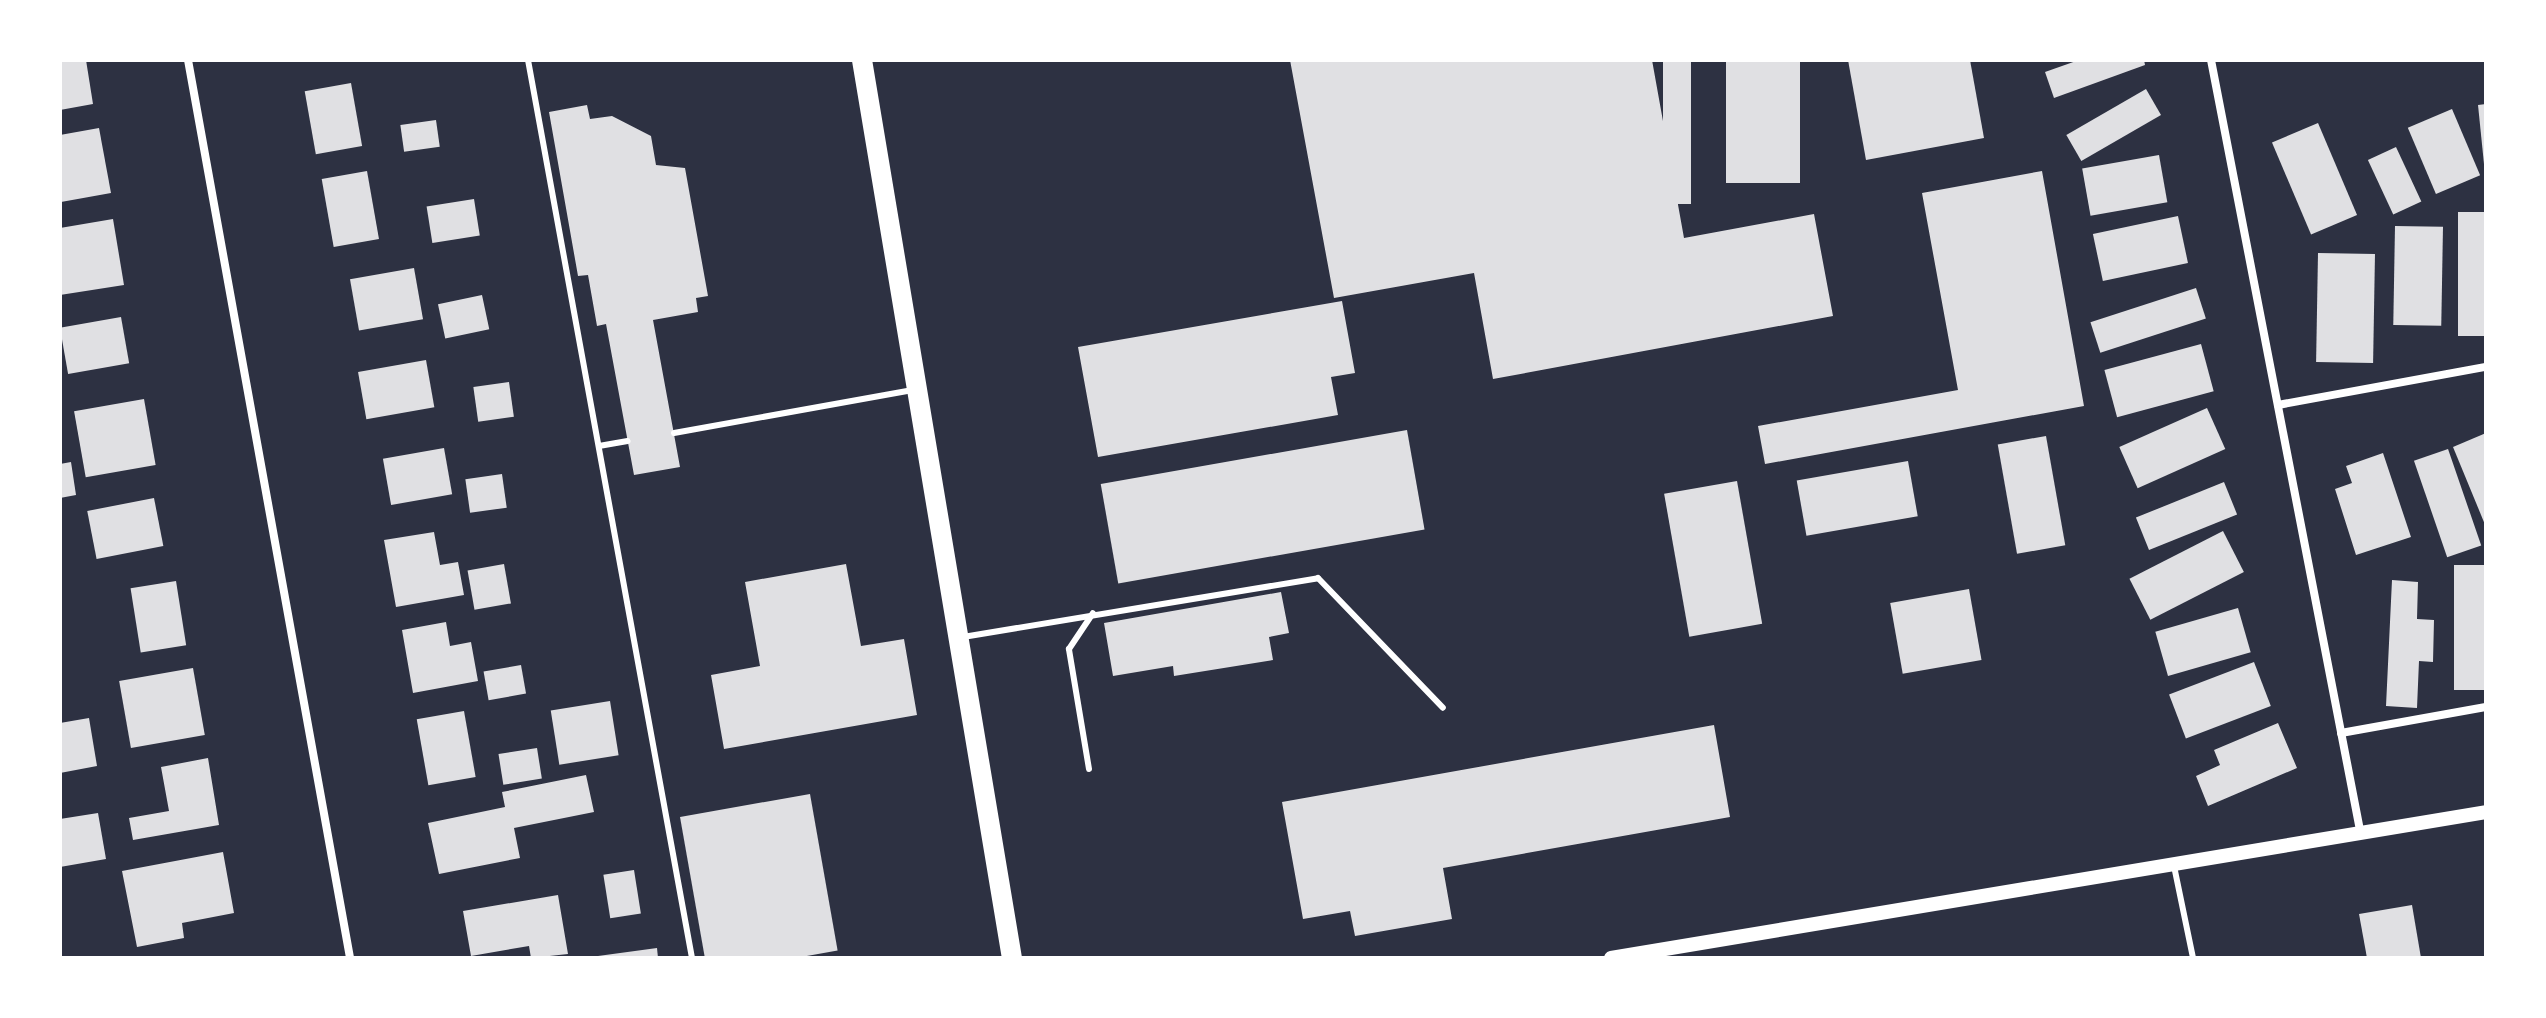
<!DOCTYPE html>
<style>
body{margin:0}
#map{position:relative;width:2546px;height:1018px;overflow:hidden;background:#2d3142;font-family:Mulish,sans-serif}
div>[style]{position:absolute}
.building>*{inset:0;background:#e0e0e3;transform-origin:0 0}
.service>*{height:6px;margin:-3px;padding:0 3px;transform-origin:3px;border-radius:3px;background:#fff}
.minor>*{height:8px;margin:-4px;padding:0 4px;transform-origin:4px;border-radius:4px;background:#fff}
.tertiary>*{height:14px;margin:-7px;padding:0 7px;transform-origin:7px;border-radius:7px;background:#fff}
.primary>*{height:20px;margin:-10px;padding:0 10px;transform-origin:10px;border-radius:10px;background:#fff}
span{translate:-50% -50%;white-space:nowrap;text-align:center;line-height:1.15;-webkit-text-stroke:6px #fff;paint-order:stroke}
.frame{position:absolute;inset:0;border:62px solid #fff;pointer-events:none}
</style>
<div id="map">
<div class="building">
<i style="clip-path:polygon(60px 60px,86px 60px,93px 104px,60px 110px)"></i>
<i style="clip-path:polygon(1290px 60px,1652px 60px,1684px 238px,1814px 214px,1833px 316px,1493px 379px,1474px 273px,1334px 298px)"></i>
<i style="left:1663px;top:60px;width:28px;height:144px"></i>
<i style="left:1726px;top:60px;width:74px;height:123px"></i>
<i style="clip-path:polygon(1848px 60px,1970px 60px,1984px 138px,1866px 160px)"></i>
<i style="clip-path:polygon(2079px 60px,2144px 60px,2145px 65px,2054px 98px,2045px 72px)"></i>
<i style="left:351px;top:83px;width:64px;height:47px;rotate:80deg"></i>
<i style="left:2146px;top:89px;width:30px;height:92px;rotate:60deg"></i>
<i style="clip-path:polygon(2486px 104px,2486px 164px,2484px 164px,2478px 105px)"></i>
<i style="clip-path:polygon(587px 105px,590px 119px,612px 116px,651px 136px,656px 165px,685px 168px,708px 296px,696px 298px,698px 312px,653px 320px,680px 467px,634px 475px,606px 324px,597px 326px,588px 275px,578px 276px,549px 112px)"></i>
<i style="left:2452px;top:109px;width:72px;height:48px;rotate:67deg"></i>
<i style="left:436px;top:120px;width:27px;height:36px;rotate:82deg"></i>
<i style="left:2318px;top:123px;width:100px;height:50px;rotate:67deg"></i>
<i style="clip-path:polygon(99px 128px,111px 193px,61px 202px,60px 135px)"></i>
<i style="left:2396px;top:147px;width:60px;height:31px;rotate:65deg"></i>
<i style="left:2159px;top:155px;width:48px;height:78px;rotate:80deg"></i>
<i style="left:367px;top:171px;width:69px;height:46px;rotate:80deg"></i>
<i style="clip-path:polygon(2042px 171px,2084px 406px,1765px 464px,1758px 426px,1958px 390px,1922px 193px)"></i>
<i style="left:474px;top:199px;width:37px;height:48px;rotate:81deg"></i>
<i style="left:2458px;top:212px;width:27px;height:124px"></i>
<i style="left:2178px;top:216px;width:48px;height:87px;rotate:78deg"></i>
<i style="clip-path:polygon(113px 219px,124px 285px,60px 295px,60px 228px)"></i>
<i style="left:2395px;top:226px;width:48px;height:99px;rotate:1deg"></i>
<i style="left:2318px;top:253px;width:57px;height:109px;rotate:1deg"></i>
<i style="left:414px;top:268px;width:52px;height:65px;rotate:80deg"></i>
<i style="left:2196px;top:288px;width:32px;height:111px;rotate:72deg"></i>
<i style="left:482px;top:295px;width:35px;height:45px;rotate:78deg"></i>
<i style="clip-path:polygon(1342px 301px,1355px 373px,1331px 377px,1338px 415px,1098px 457px,1078px 347px)"></i>
<i style="left:121px;top:317px;width:47px;height:62px;rotate:80deg"></i>
<i style="left:2201px;top:344px;width:49px;height:100px;rotate:75deg"></i>
<i style="left:426px;top:360px;width:48px;height:69px;rotate:80deg"></i>
<i style="left:509px;top:382px;width:35px;height:36px;rotate:82deg"></i>
<i style="left:144px;top:399px;width:67px;height:71px;rotate:80deg"></i>
<i style="left:2207px;top:408px;width:45px;height:96px;rotate:66deg"></i>
<i style="left:1407px;top:430px;width:101px;height:311px;rotate:80deg"></i>
<i style="clip-path:polygon(2486px 433px,2486px 527px,2453px 447px)"></i>
<i style="left:2046px;top:436px;width:111px;height:49px;rotate:80deg"></i>
<i style="left:444px;top:448px;width:47px;height:62px;rotate:80deg"></i>
<i style="left:2448px;top:449px;width:102px;height:36px;rotate:71deg"></i>
<i style="clip-path:polygon(2383px 453px,2411px 537px,2356px 555px,2335px 489px,2352px 483px,2346px 466px)"></i>
<i style="left:1908px;top:461px;width:56px;height:113px;rotate:80deg"></i>
<i style="clip-path:polygon(71px 462px,76px 495px,60px 498px,60px 464px)"></i>
<i style="left:502px;top:474px;width:34px;height:37px;rotate:82deg"></i>
<i style="left:1737px;top:481px;width:145px;height:74px;rotate:80deg"></i>
<i style="left:2224px;top:482px;width:35px;height:95px;rotate:68deg"></i>
<i style="left:154px;top:498px;width:49px;height:68px;rotate:79deg"></i>
<i style="left:2223px;top:531px;width:46px;height:105px;rotate:63deg"></i>
<i style="clip-path:polygon(434px 532px,440px 565px,458px 562px,464px 595px,396px 607px,384px 540px)"></i>
<i style="left:504px;top:564px;width:40px;height:37px;rotate:80deg"></i>
<i style="clip-path:polygon(846px 564px,861px 646px,904px 639px,917px 715px,724px 749px,711px 675px,760px 666px,745px 582px)"></i>
<i style="left:2486px;top:565px;width:125px;height:32px;rotate:90deg"></i>
<i style="clip-path:polygon(2392px 580px,2418px 582px,2417px 619px,2434px 620px,2433px 662px,2419px 661px,2417px 708px,2386px 706px)"></i>
<i style="left:176px;top:581px;width:65px;height:46px;rotate:81deg"></i>
<i style="left:1969px;top:589px;width:72px;height:80px;rotate:80deg"></i>
<i style="clip-path:polygon(1281px 592px,1289px 633px,1269px 637px,1273px 660px,1174px 676px,1173px 666px,1113px 676px,1104px 623px)"></i>
<i style="left:2238px;top:608px;width:46px;height:86px;rotate:74deg"></i>
<i style="clip-path:polygon(446px 622px,450px 646px,471px 642px,478px 681px,413px 693px,402px 630px)"></i>
<i style="left:2254px;top:662px;width:47px;height:91px;rotate:69deg"></i>
<i style="left:521px;top:665px;width:29px;height:38px;rotate:80deg"></i>
<i style="left:193px;top:668px;width:68px;height:75px;rotate:80deg"></i>
<i style="left:610px;top:701px;width:55px;height:60px;rotate:81deg"></i>
<i style="left:464px;top:711px;width:67px;height:48px;rotate:80deg"></i>
<i style="clip-path:polygon(89px 718px,97px 766px,60px 773px,60px 723px)"></i>
<i style="clip-path:polygon(2278px 723px,2297px 768px,2208px 806px,2196px 776px,2220px 765px,2214px 750px)"></i>
<i style="clip-path:polygon(1714px 725px,1730px 817px,1443px 868px,1452px 919px,1355px 936px,1350px 911px,1303px 919px,1282px 802px)"></i>
<i style="left:537px;top:748px;width:31px;height:39px;rotate:81deg"></i>
<i style="clip-path:polygon(208px 758px,219px 825px,133px 840px,129px 818px,169px 811px,161px 767px)"></i>
<i style="clip-path:polygon(586px 775px,594px 812px,514px 828px,520px 858px,439px 874px,428px 823px,505px 807px,502px 792px)"></i>
<i style="left:810px;top:794px;width:159px;height:132px;rotate:80deg"></i>
<i style="clip-path:polygon(98px 813px,106px 859px,60px 867px,60px 819px)"></i>
<i style="clip-path:polygon(223px 852px,234px 913px,182px 923px,184px 938px,137px 947px,122px 871px)"></i>
<i style="left:634px;top:870px;width:44px;height:31px;rotate:81deg"></i>
<i style="clip-path:polygon(558px 895px,568px 954px,531px 958px,529px 946px,471px 956px,463px 911px)"></i>
<i style="clip-path:polygon(2412px 905px,2421px 958px,2367px 958px,2359px 914px)"></i>
<i style="clip-path:polygon(657px 948px,658px 958px,598px 958px,598px 956px)"></i>
</div>
<div class="service">
<i style="left:528px;top:60px;width:913px;rotate:79.65deg"></i>
<i style="left:674px;top:433px;width:244px;rotate:-10.2deg"></i>
<i style="left:599px;top:446px;width:29px;rotate:-10deg"></i>
<i style="left:963px;top:637px;width:360px;rotate:-9.4deg"></i>
<i style="left:1318px;top:578px;width:180px;rotate:46.1deg"></i>
<i style="left:1089px;top:769px;width:122px;rotate:-99.5deg"></i>
<i style="left:1069px;top:649px;width:43px;rotate:-56.3deg"></i>
<i style="left:2174px;top:866px;width:94px;rotate:78.3deg"></i>
</div>
<div class="minor">
<i style="left:188px;top:60px;width:912px;rotate:79.77deg"></i>
<i style="left:2211px;top:60px;width:789px;rotate:79.05deg"></i>
<i style="left:2278px;top:405px;width:211px;rotate:-10.4deg"></i>
<i style="left:2341px;top:733px;width:147px;rotate:-10.2deg"></i>
</div>
<div class="tertiary">
<i style="left:1611px;top:958px;width:887px;rotate:-9.47deg"></i>
</div>
<div class="primary">
<i style="left:862px;top:60px;width:910px;rotate:80.52deg"></i>
</div>
<div class="frame"></div>
</div>
